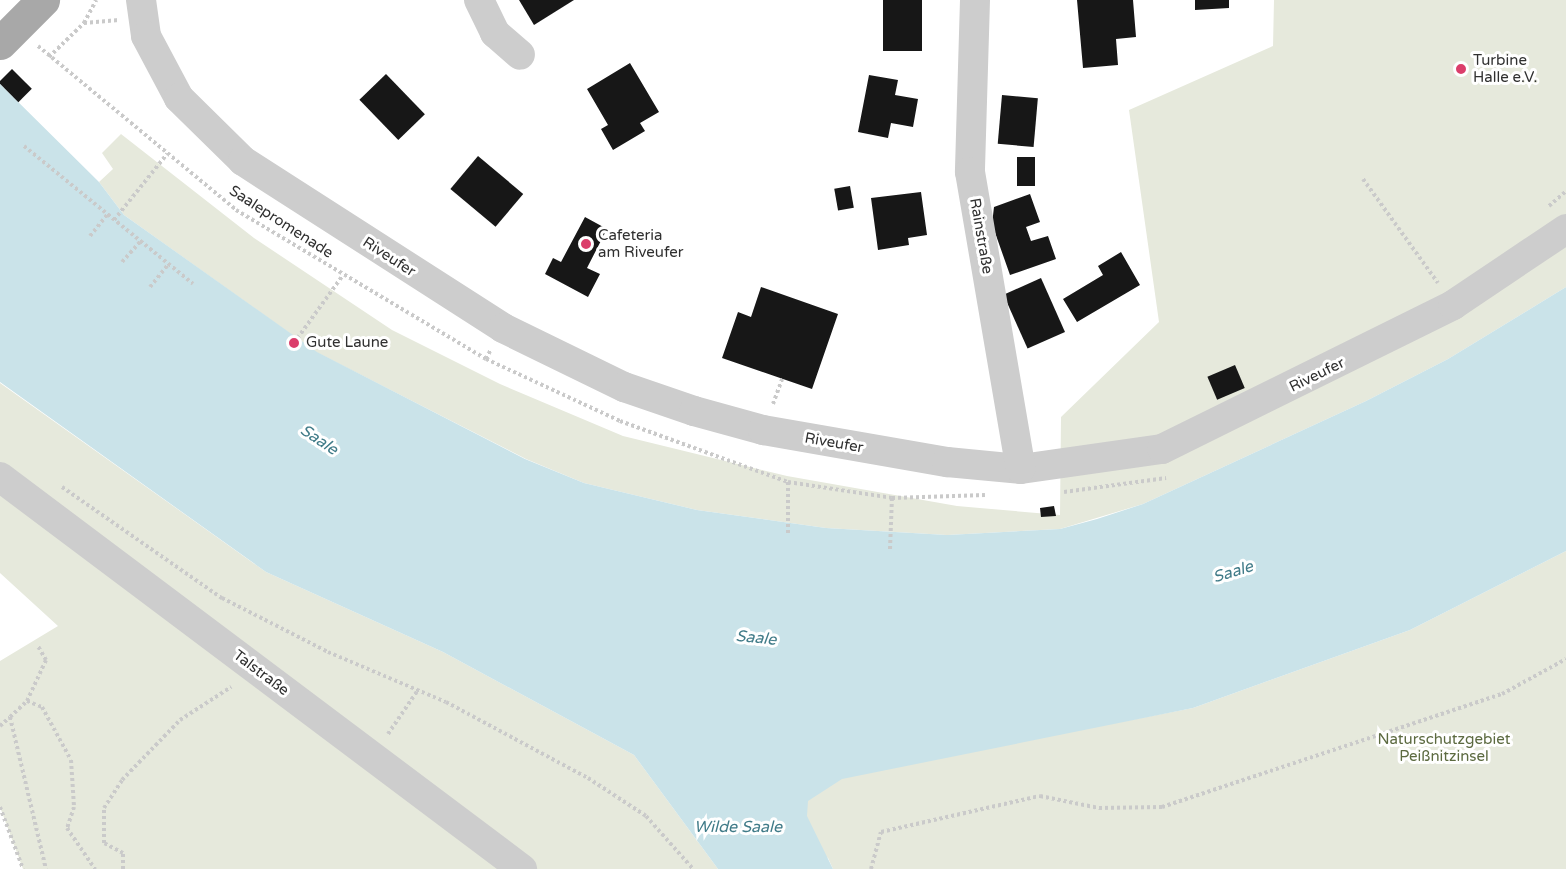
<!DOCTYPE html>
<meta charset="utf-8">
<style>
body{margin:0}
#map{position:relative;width:1566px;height:869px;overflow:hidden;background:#fff;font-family:"Varela Round",sans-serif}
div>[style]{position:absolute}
.green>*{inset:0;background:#e6e9dc}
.water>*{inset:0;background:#cae3e9}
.building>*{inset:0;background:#171717;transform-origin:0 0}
.path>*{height:4px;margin-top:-2px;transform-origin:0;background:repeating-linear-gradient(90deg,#cacaca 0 3px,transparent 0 6px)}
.minor>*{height:30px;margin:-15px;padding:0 15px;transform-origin:15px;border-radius:15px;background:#cdcdcd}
.tram>*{height:1.5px;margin:-0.75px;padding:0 0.75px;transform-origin:0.75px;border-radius:0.75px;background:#858585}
.major-bridge>*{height:33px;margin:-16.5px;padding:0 16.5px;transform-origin:16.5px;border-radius:16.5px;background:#a8a8a8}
.dots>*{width:16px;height:16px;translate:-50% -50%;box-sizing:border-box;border:3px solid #fff;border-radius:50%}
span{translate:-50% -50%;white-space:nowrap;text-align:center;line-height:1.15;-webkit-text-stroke:6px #fff;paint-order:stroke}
.poi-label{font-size:15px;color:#303030}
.left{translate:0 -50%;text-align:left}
.street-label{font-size:15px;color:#303030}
.park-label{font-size:15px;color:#5c6a40}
.water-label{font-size:16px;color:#407b88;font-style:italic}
</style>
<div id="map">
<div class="green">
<i style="clip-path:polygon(1274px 0,1566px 0,1566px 287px,1448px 359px,1366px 401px,1143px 504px,1060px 529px,947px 535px,826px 528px,697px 510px,584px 483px,526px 459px,316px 352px,124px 215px,99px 182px,113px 169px,102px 153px,121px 134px,254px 238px,392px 330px,500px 384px,623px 436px,787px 476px,957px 506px,1060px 515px,1061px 417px,1159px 322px,1129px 110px,1273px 46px)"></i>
<i style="clip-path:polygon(0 383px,266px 572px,443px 652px,634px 755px,718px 869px,23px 869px,0 807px,0 661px,58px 626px,0 573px)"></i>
<i style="clip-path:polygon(1566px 551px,1566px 869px,833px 869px,828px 858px,799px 841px,812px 771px,880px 768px,1193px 708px,1410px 630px)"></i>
</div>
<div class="water">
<i style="clip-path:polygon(0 84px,99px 182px,124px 215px,317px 352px,525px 459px,584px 483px,697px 510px,826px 528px,947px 535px,1060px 529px,1097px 519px,1143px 504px,1366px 401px,1448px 359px,1566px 287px,1566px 551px,1410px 630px,1193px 708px,842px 779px,808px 801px,807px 816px,833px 869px,718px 869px,634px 755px,443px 652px,266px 572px,0 382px)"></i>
</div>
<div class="building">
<i style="clip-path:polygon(519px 0,574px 0,534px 25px)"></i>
<i style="left:883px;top:0;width:39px;height:51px"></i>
<i style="clip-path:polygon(1077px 0,1133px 0,1136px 37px,1116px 39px,1118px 65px,1083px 68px)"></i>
<i style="clip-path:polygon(1195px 0,1229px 0,1229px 8px,1195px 10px)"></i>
<i style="clip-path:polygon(630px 63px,659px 112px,640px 123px,645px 131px,613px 150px,601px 129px,608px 125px,587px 89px)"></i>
<i style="left:12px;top:69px;width:28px;height:19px;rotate:45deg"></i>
<i style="left:386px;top:74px;width:56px;height:37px;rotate:46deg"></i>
<i style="clip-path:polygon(869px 75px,898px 80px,895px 95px,918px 99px,913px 127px,891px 123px,888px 138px,858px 132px)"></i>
<i style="left:1002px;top:95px;width:36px;height:49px;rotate:5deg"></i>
<i style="left:478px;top:156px;width:59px;height:43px;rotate:40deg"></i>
<i style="left:1017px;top:157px;width:18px;height:29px"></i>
<i style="left:850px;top:186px;width:22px;height:16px;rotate:80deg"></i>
<i style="clip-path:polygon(921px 192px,927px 235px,908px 238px,909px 245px,878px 250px,871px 198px)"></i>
<i style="clip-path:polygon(1030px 194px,1040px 222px,1026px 227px,1031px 241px,1048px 236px,1056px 259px,1010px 275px,992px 224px,994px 207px)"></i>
<i style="clip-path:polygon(585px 217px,607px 229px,587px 268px,600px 274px,588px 297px,545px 274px,553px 258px,561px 262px)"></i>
<i style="clip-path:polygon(1121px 252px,1140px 285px,1077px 322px,1063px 299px,1103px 275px,1098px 266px)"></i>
<i style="left:1041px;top:278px;width:59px;height:41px;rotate:66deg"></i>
<i style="clip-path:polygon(761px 287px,838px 314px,812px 389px,722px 358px,738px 312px,751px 317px)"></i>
<i style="left:1235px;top:365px;width:25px;height:30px;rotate:67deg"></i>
<i style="clip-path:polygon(1054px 506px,1056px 516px,1041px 517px,1040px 508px)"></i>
</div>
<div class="path">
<i style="left:84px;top:23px;width:35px;rotate:-5deg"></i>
<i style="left:38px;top:46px;width:257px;rotate:39.6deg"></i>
<i style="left:236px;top:210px;width:291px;rotate:30.8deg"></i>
<i style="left:486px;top:359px;width:11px;rotate:-63deg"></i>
<i style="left:49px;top:57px;width:49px;rotate:-44.2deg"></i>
<i style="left:84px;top:23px;width:26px;rotate:-62deg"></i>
<i style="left:24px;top:146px;width:218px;rotate:39.2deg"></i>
<i style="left:1363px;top:179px;width:128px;rotate:54.2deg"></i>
<i style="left:1549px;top:206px;width:23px;rotate:-41deg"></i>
<i style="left:114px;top:220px;width:85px;rotate:-51.2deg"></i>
<i style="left:90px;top:236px;width:28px;rotate:-51deg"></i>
<i style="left:122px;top:262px;width:27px;rotate:-48deg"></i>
<i style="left:150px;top:287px;width:28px;rotate:-51deg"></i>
<i style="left:294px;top:343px;width:84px;rotate:-54.2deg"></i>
<i style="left:486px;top:359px;width:148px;rotate:24.8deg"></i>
<i style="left:620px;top:421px;width:179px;rotate:20deg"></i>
<i style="left:788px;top:482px;width:105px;rotate:8.7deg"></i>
<i style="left:892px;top:498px;width:93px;rotate:-1.8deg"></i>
<i style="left:773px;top:404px;width:27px;rotate:-70deg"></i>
<i style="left:788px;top:482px;width:54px;rotate:90deg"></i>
<i style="left:62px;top:487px;width:195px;rotate:34.8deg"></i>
<i style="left:222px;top:598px;width:119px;rotate:27deg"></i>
<i style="left:328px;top:652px;width:128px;rotate:23deg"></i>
<i style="left:446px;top:702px;width:161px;rotate:28.2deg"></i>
<i style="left:588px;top:778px;width:69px;rotate:33.2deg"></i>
<i style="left:646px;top:816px;width:71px;rotate:48.4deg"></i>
<i style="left:1064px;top:492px;width:103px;rotate:-7.8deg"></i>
<i style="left:890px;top:549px;width:51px;rotate:-87.8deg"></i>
<i style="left:27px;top:701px;width:16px;rotate:22deg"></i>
<i style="left:42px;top:707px;width:60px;rotate:61.3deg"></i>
<i style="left:71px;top:760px;width:47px;rotate:86.3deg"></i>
<i style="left:74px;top:807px;width:22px;rotate:108deg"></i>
<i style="left:67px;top:828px;width:50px;rotate:55.7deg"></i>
<i style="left:10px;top:717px;width:23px;rotate:-43deg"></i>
<i style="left:27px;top:701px;width:45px;rotate:-65.1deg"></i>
<i style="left:46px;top:660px;width:16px;rotate:-120deg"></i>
<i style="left:0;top:726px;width:13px;rotate:-42deg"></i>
<i style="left:10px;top:717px;width:156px;rotate:76.7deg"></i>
<i style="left:388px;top:734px;width:53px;rotate:-55.7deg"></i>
<i style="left:0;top:807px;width:66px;rotate:69.6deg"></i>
<i style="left:123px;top:869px;width:16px;rotate:-90deg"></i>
<i style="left:123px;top:853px;width:21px;rotate:-152deg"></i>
<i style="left:104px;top:843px;width:35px;rotate:-90deg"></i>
<i style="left:104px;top:808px;width:33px;rotate:-57deg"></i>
<i style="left:122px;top:780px;width:83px;rotate:-46deg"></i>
<i style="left:180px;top:720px;width:61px;rotate:-32.9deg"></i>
<i style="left:871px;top:869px;width:38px;rotate:-75deg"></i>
<i style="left:881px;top:832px;width:163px;rotate:-12.8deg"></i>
<i style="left:1040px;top:796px;width:60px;rotate:11.5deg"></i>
<i style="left:1099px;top:808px;width:63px;rotate:-0.9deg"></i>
<i style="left:1162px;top:807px;width:358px;rotate:-18.4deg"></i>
<i style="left:1502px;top:694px;width:73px;rotate:-28.7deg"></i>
</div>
<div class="minor">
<i style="left:141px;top:0;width:36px;rotate:82deg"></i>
<i style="left:146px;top:36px;width:70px;rotate:62deg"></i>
<i style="left:179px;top:98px;width:90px;rotate:44.5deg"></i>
<i style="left:243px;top:161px;width:309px;rotate:32.7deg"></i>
<i style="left:503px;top:328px;width:135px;rotate:26deg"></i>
<i style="left:624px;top:387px;width:74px;rotate:18.9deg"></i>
<i style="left:694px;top:411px;width:72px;rotate:15.4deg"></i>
<i style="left:763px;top:430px;width:187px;rotate:9.9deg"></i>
<i style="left:947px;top:462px;width:74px;rotate:5.4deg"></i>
<i style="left:1021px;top:469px;width:142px;rotate:-8.1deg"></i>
<i style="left:1162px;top:449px;width:325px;rotate:-26.3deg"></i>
<i style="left:1453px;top:305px;width:136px;rotate:-33.9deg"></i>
<i style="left:479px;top:0;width:37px;rotate:64deg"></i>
<i style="left:495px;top:33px;width:33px;rotate:41deg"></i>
<i style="left:975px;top:0;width:172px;rotate:91.7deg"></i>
<i style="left:970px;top:172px;width:301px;rotate:80.3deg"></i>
<i style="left:0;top:477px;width:653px;rotate:36.91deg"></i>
</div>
<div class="tram">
<i style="left:0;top:34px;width:48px;rotate:-45deg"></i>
<i style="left:0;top:54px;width:78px;rotate:-44deg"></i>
</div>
<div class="major-bridge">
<i style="left:0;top:43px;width:61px;rotate:-45deg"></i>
</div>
<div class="dots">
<i style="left:1461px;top:69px;background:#db3e6b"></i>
<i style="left:586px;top:244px;background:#db3e6b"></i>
<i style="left:294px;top:343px;background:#db3e6b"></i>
</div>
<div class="poi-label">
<span class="left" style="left:1473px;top:69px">Turbine<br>Halle e.V.</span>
<span class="left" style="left:598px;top:244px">Cafeteria<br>am Riveufer</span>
<span class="left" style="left:306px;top:343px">Gute Laune</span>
</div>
<div class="street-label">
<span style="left:281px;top:222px;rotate:33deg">Saalepromenade</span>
<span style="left:981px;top:236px;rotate:80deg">Rainstraße</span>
<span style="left:389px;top:257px;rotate:33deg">Riveufer</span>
<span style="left:1317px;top:375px;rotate:-26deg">Riveufer</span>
<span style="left:834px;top:443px;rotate:10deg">Riveufer</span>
<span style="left:261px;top:673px;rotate:37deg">Talstraße</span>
</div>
<div class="park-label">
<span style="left:1444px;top:748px">Naturschutzgebiet<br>Peißnitzinsel</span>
</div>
<div class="water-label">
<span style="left:319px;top:440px;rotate:34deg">Saale</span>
<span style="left:1233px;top:572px;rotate:-17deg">Saale</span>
<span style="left:756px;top:638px;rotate:6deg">Saale</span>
<span style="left:738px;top:827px">Wilde Saale</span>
</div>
</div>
